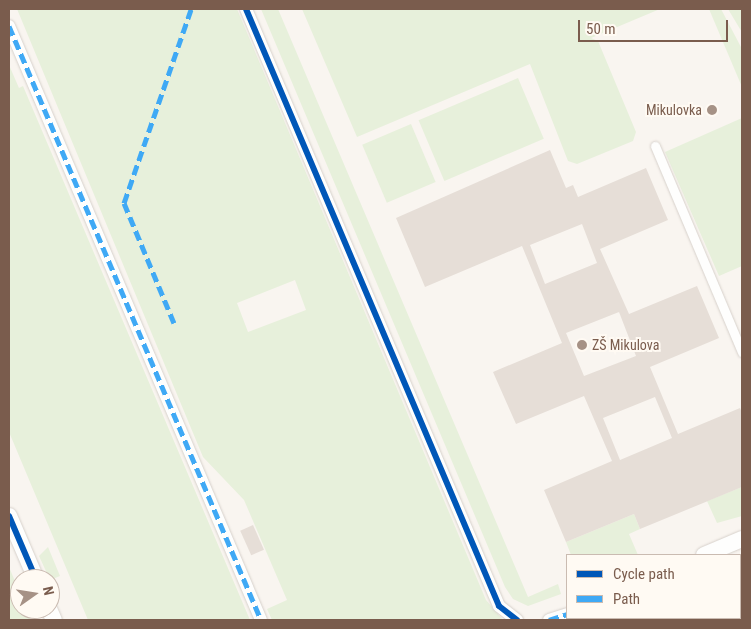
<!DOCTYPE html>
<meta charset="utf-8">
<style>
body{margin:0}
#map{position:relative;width:751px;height:629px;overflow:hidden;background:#f9f5f0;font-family:"Roboto Condensed",sans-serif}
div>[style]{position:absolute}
.green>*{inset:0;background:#e7f0db;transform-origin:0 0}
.building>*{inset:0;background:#e6ded7;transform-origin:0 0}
.roads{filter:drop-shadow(0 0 1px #d7d1cb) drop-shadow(0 0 1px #d7d1cb)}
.service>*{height:9px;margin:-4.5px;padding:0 4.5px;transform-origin:4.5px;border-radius:4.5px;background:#fefefd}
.pedestrian>*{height:12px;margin:-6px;padding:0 6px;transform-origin:6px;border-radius:6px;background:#fefefd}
.minor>*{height:16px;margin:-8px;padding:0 8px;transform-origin:8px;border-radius:8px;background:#fefefd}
.quiet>*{height:5px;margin-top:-2.5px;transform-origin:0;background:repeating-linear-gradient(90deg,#3fa9f5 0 10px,transparent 0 15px)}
.cycleway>*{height:6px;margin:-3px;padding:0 3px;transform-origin:3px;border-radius:3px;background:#0057b8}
.dots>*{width:14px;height:14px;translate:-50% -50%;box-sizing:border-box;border:2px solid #fffaf3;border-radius:50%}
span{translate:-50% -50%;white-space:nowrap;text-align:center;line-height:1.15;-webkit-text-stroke:4px #fffaf3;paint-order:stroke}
.poi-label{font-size:14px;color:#7a5c4d}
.right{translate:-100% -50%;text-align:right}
.left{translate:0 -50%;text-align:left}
.frame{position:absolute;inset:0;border:10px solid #7a5c4d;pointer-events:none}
.legend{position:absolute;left:566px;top:554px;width:175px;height:65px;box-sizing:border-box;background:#fffaf3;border:1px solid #cabbb1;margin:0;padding:6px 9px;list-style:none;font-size:15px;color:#7a5c4d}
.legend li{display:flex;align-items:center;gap:10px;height:25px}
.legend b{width:25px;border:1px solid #cabbb1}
.north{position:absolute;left:10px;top:569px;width:50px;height:50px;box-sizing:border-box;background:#fffaf3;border:1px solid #cabbb1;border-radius:50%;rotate:77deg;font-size:14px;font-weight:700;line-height:20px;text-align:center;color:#7a5c4d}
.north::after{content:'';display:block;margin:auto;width:18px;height:22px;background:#a69286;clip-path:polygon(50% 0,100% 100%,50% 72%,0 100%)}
.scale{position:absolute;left:578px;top:20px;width:150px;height:22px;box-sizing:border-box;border:2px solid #7a5c4d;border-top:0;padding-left:6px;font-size:15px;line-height:18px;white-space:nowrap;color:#7a5c4d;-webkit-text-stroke:4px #fffaf3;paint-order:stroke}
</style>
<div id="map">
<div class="green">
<i style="clip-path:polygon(evenodd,17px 9px,237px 9px,486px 600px,503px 620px,272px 620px,267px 609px,287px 600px,244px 500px,203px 457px,17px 9px,295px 280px,306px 310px,248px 332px,237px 303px,295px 280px)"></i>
<i style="clip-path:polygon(261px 9px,278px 9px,528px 597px,558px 584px,561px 594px,528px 606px,513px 599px,505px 587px)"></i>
<i style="clip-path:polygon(302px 9px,660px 9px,591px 38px,598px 41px,636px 132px,633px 141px,577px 164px,568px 161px,530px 64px,357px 137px)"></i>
<i style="clip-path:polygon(709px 9px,721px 9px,742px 49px,742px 87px)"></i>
<i style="clip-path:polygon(728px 9px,742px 9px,742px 32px,740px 29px)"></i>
<i style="clip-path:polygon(9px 65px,19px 88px,23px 86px,250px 620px,88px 620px,9px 432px)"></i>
<i style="left:518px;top:78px;width:66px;height:108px;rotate:67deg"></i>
<i style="clip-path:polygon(742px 118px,742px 266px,719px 276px,665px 152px)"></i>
<i style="left:411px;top:124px;width:63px;height:53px;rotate:67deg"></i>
<i style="clip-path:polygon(742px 487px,742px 516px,717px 523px,707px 501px)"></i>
<i style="clip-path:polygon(634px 514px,640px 529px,629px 534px,638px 555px,571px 555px,566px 542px)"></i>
<i style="clip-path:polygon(48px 547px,60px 576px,50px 580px,39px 556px)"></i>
<i style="clip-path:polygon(742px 560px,742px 620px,730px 620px,740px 618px)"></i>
<i style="clip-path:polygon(9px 567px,20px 593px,20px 609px,27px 609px,31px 620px,9px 620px)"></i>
</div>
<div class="building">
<i style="clip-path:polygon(evenodd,550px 150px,566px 188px,573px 185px,578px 197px,646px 168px,668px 220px,600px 249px,629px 314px,697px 286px,719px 338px,650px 367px,678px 434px,740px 408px,742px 413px,742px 487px,640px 529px,634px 514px,566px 542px,544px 490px,612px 461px,584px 396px,516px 424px,493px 372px,562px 343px,522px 246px,425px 287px,396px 218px,550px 150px,582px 224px,597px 263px,545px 284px,530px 245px,582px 224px,550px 150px,619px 312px,636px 356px,584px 376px,566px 333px,619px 312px,550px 150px,655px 397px,672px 438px,620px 460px,603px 418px,655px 397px)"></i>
<i style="left:253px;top:525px;width:27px;height:14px;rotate:66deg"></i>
</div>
<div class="roads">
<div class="service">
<i style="left:655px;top:146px;width:224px;rotate:67.1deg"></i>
</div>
<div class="pedestrian">
<i style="left:246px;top:9px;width:648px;rotate:67.03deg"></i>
<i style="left:499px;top:606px;width:23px;rotate:38deg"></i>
<i style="left:9px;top:26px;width:645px;rotate:67.01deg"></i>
<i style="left:549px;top:620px;width:19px;rotate:-18deg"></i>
</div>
<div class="minor">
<i style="left:9px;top:516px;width:69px;rotate:66.8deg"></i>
<i style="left:704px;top:555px;width:41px;rotate:-22.8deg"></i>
<i style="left:49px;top:609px;width:12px;rotate:66deg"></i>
<i style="left:651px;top:618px;width:2px;rotate:63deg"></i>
</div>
</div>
<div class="quiet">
<i style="left:9px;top:26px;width:645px;rotate:67.01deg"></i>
<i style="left:174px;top:323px;width:130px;rotate:-112.6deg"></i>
<i style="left:124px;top:203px;width:205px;rotate:-70.9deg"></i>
<i style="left:549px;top:620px;width:19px;rotate:-18deg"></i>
</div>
<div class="cycleway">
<i style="left:246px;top:9px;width:648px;rotate:67.03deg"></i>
<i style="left:499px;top:606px;width:23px;rotate:38deg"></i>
<i style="left:9px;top:516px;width:69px;rotate:66.8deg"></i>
</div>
<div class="dots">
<i style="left:712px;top:110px;background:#a69286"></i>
<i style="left:582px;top:345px;background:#a69286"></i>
</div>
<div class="poi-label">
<span class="right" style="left:702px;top:110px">Mikulovka</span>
<span class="left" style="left:592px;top:345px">ZŠ Mikulova</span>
</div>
<div class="frame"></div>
<ul class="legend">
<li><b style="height:6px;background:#0057b8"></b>Cycle path</li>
<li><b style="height:6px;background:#3fa9f5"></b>Path</li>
</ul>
<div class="north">N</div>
<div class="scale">50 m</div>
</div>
